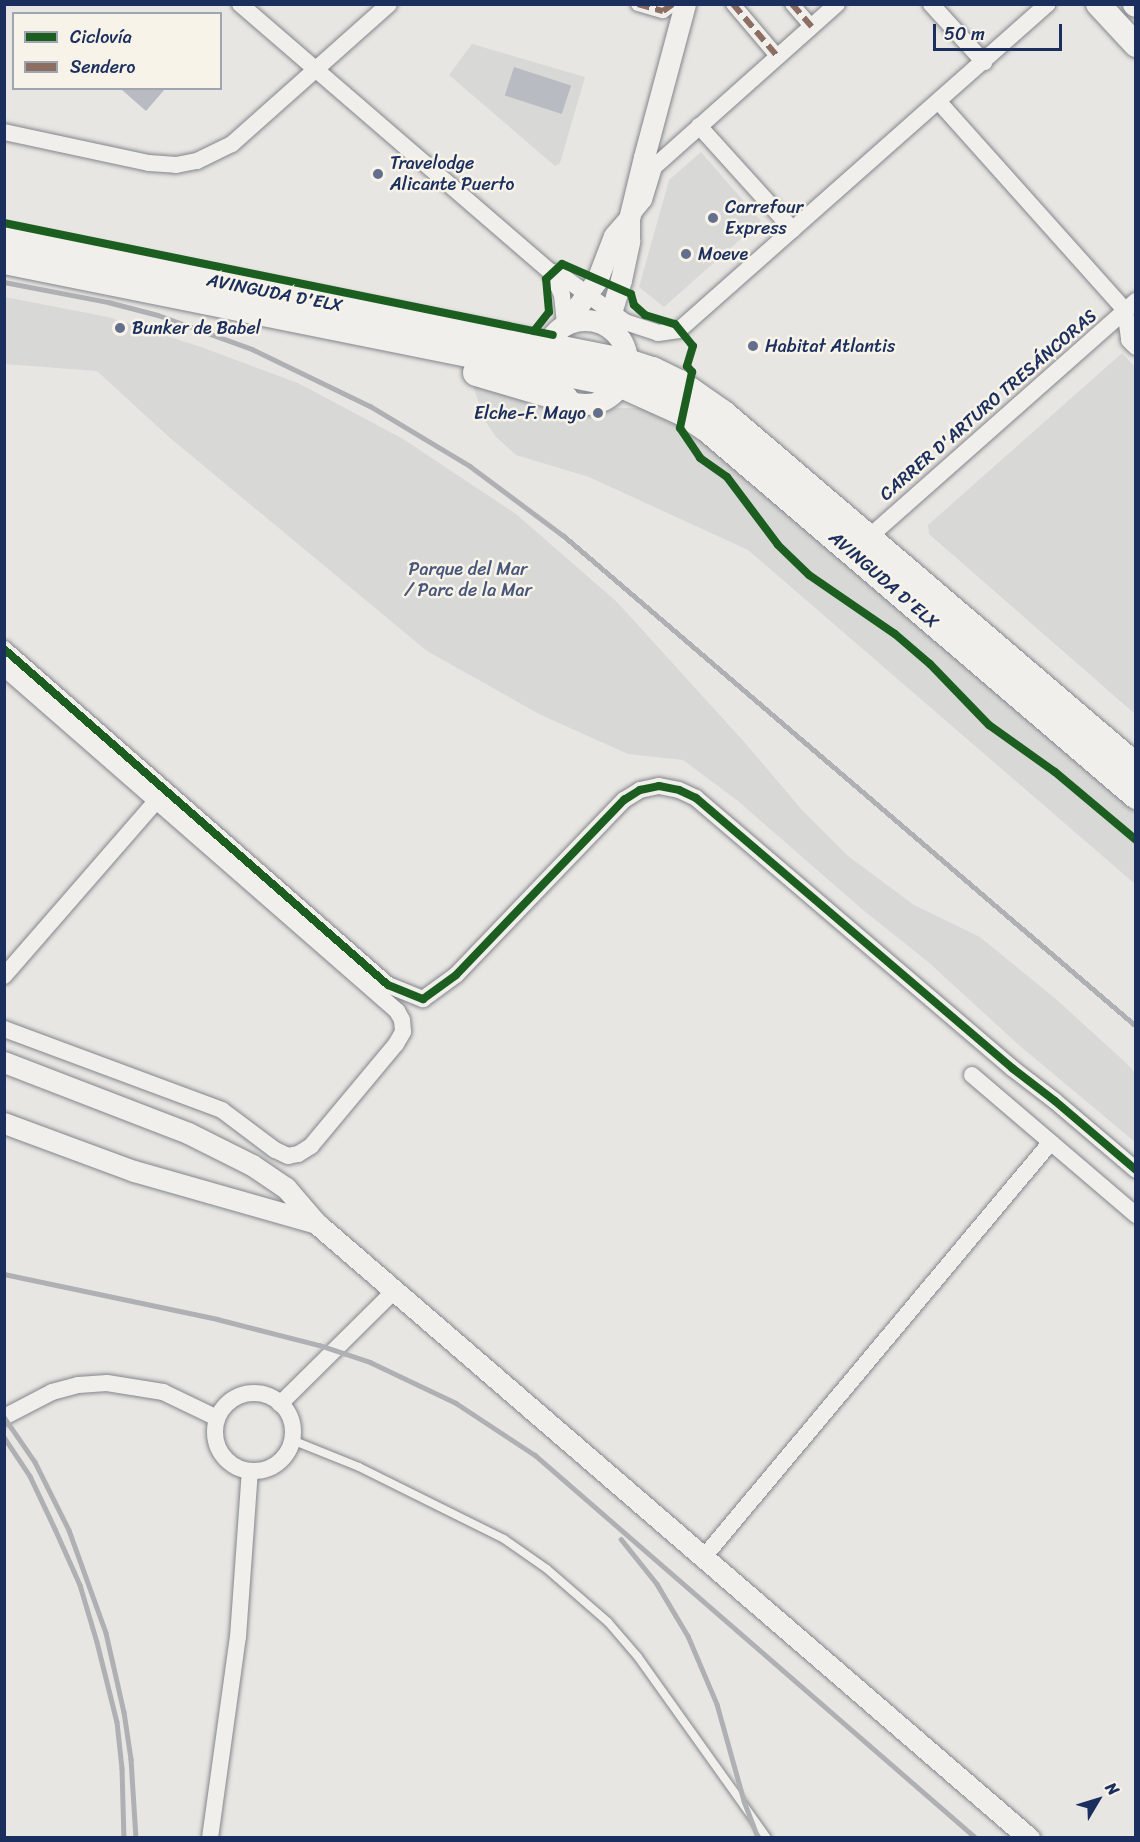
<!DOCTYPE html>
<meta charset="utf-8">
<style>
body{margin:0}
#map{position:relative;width:1140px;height:1842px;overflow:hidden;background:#e8e6e2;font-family:Sriracha,sans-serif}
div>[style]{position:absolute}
.built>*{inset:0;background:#d8d8d6}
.water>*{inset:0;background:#b8bbc2;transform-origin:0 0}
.roads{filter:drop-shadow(0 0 2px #83868d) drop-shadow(0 0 2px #83868d)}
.service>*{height:8px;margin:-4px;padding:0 4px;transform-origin:4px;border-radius:4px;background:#f0efeb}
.pedestrian>*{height:14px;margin:-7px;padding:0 7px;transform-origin:7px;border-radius:7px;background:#f0efeb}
.minor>*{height:16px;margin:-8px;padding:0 8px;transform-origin:8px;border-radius:8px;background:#f0efeb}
.minor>.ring{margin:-8px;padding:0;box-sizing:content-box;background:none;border:16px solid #f0efeb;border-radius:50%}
.tertiary>*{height:21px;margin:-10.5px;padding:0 10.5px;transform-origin:10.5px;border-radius:10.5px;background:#f0efeb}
.tertiary>.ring{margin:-10.5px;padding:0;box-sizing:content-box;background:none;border:21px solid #f0efeb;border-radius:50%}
.secondary>*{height:24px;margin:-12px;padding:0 12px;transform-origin:12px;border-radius:12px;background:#f0efeb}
.primary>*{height:27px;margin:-13.5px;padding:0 13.5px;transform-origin:13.5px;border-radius:13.5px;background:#f0efeb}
.rail>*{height:4.5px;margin:-2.25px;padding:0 2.25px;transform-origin:2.25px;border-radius:2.25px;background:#afb0b3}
.quiet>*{height:6px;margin-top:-3px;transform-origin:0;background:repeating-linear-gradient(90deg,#8d6e63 0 12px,transparent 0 18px)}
.cycleway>*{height:8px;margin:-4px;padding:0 4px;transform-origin:4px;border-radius:4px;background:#1b5e20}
.dots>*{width:16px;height:16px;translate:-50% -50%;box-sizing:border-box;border:3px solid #f7f3e8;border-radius:50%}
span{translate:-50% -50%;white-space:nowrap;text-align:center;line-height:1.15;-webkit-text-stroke:5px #f7f3e8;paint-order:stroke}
.poi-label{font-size:18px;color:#1b2f5e}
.left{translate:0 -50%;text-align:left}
.right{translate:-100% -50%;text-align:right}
.street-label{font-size:18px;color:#1b2f5e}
.park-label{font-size:18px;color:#47567a}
.frame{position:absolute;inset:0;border:6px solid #1b2f5e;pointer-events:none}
.legend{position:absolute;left:12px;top:12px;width:210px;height:78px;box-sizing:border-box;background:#f7f3e8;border:2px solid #9fa5b1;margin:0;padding:8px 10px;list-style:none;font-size:18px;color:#1b2f5e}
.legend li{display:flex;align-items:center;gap:12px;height:30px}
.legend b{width:30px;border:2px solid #9fa5b1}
.north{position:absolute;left:1068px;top:1770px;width:60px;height:60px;-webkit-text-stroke:4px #f7f3e8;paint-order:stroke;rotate:52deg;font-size:16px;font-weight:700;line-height:24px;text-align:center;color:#1b2f5e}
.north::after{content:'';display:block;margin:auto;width:21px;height:27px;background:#1b2f5e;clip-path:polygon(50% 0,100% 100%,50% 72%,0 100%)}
.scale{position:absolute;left:933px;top:24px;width:129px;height:27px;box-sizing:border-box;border:3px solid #1b2f5e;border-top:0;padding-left:8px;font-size:18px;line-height:21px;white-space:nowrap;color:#1b2f5e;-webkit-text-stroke:4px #f7f3e8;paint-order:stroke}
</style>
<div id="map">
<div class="built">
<i style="clip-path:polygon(472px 44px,585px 77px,560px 163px,555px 166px,449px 75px)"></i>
<i style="clip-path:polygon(701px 152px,761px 221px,664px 307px,639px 287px,669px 180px)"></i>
<i style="clip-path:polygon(5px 297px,108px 317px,201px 347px,298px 383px,403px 439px,516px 514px,617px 602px,746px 744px,802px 810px,848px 856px,914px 905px,980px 937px,1057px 1000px,1125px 1062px,1135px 1073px,1135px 1142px,1020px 1046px,927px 961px,863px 910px,738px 801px,683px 760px,628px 754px,541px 715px,427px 651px,169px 437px,97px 371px,5px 364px)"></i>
<i style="clip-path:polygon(1122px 353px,1136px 368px,1135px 714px,929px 534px,928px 525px)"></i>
<i style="clip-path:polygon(471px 380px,587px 415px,616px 408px,648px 408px,684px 423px,1135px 806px,1135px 884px,748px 550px,589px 477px,516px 455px,496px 437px,485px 421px)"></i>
</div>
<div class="water">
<i style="left:514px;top:67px;width:60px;height:30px;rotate:18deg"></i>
<i style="clip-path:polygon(121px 89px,165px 89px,146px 111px)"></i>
</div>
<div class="roads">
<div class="service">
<i style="left:292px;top:1440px;width:72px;rotate:21.9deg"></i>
<i style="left:359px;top:1467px;width:162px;rotate:26.4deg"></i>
<i style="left:504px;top:1539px;width:52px;rotate:34.9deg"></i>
<i style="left:547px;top:1569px;width:81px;rotate:41deg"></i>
<i style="left:608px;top:1622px;width:46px;rotate:49.4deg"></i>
<i style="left:638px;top:1657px;width:222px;rotate:54.5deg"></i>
</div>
<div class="pedestrian">
<i style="left:638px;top:4px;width:26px;rotate:16deg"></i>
<i style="left:663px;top:11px;width:12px;rotate:-35deg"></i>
<i style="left:733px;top:4px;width:70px;rotate:49.7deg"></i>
<i style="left:792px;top:4px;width:30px;rotate:49deg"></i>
</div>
<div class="minor">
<i style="left:240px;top:4px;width:411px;rotate:40.8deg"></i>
<i style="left:551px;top:272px;width:25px;rotate:64deg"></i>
<i style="left:562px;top:295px;width:29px;rotate:84deg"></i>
<i style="left:931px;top:4px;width:79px;rotate:47.6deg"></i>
<i style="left:939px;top:102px;width:279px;rotate:48.2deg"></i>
<i style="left:1125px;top:310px;width:30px;rotate:82deg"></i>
<i style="left:1129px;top:340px;width:10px;rotate:45deg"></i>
<i style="left:699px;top:126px;width:140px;rotate:47.9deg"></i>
<i style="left:4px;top:132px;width:148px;rotate:12.1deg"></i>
<i style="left:149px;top:163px;width:27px;rotate:4deg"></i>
<i style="left:176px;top:165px;width:21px;rotate:-11deg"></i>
<i style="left:197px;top:161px;width:39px;rotate:-26deg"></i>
<i style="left:232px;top:144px;width:210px;rotate:-41.7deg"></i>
<i style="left:635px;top:211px;width:14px;rotate:-51deg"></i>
<i style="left:644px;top:200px;width:34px;rotate:-73deg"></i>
<i style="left:654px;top:167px;width:245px;rotate:-41.7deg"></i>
<i style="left:551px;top:272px;width:7px;rotate:8deg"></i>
<i style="left:558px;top:273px;width:83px;rotate:36.2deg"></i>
<i style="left:625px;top:322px;width:35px;rotate:18deg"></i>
<i style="left:658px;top:333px;width:21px;rotate:-8deg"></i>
<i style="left:679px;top:330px;width:492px;rotate:-41.5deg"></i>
<i style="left:868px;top:538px;width:358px;rotate:-41.5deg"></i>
<i style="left:4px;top:649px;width:510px;rotate:41.19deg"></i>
<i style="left:388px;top:985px;width:38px;rotate:22deg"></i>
<i style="left:423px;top:999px;width:41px;rotate:-36deg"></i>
<i style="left:456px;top:975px;width:243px;rotate:-46.2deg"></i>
<i style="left:624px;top:800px;width:19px;rotate:-32deg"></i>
<i style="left:640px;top:790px;width:19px;rotate:-12deg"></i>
<i style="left:659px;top:786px;width:20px;rotate:11deg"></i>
<i style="left:679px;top:790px;width:19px;rotate:25deg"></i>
<i style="left:696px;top:798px;width:416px;rotate:40.5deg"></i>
<i style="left:1012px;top:1068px;width:54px;rotate:37.5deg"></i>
<i style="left:1055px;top:1101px;width:106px;rotate:40.4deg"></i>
<i style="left:4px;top:668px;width:522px;rotate:41.11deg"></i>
<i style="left:397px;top:1011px;width:10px;rotate:61deg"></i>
<i style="left:402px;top:1020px;width:12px;rotate:85deg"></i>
<i style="left:403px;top:1032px;width:14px;rotate:120deg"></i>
<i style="left:396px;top:1044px;width:133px;rotate:129.8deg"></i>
<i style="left:311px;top:1146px;width:15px;rotate:148deg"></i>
<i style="left:298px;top:1154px;width:10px;rotate:169deg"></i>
<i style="left:288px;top:1156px;width:14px;rotate:-155deg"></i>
<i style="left:275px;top:1150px;width:66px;rotate:-143deg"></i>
<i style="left:222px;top:1110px;width:233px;rotate:-159.6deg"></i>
<i style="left:4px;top:976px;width:232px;rotate:-49deg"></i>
<i style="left:972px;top:1075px;width:216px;rotate:40.5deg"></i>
<i class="ring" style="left:215px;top:1393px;width:62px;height:62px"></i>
<i style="left:280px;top:1404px;width:162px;rotate:-44.7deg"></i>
<i style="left:4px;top:1417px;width:54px;rotate:-27.5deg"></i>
<i style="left:52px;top:1392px;width:27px;rotate:-15deg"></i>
<i style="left:78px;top:1385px;width:29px;rotate:-4deg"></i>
<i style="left:107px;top:1383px;width:57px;rotate:9.1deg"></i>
<i style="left:163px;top:1392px;width:60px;rotate:25.7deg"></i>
<i style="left:703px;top:1558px;width:542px;rotate:-50.09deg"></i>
<i style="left:210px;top:1838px;width:203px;rotate:-82.1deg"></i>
<i style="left:238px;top:1637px;width:166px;rotate:-85.9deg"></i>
</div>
<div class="tertiary">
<i class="ring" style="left:543px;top:320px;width:63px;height:63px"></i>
<i style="left:565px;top:324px;width:54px;rotate:-54deg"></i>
<i style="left:597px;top:280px;width:47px;rotate:-68.9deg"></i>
<i style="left:614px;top:236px;width:23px;rotate:-49deg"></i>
<i style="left:607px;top:326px;width:48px;rotate:-73.1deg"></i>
<i style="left:621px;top:280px;width:40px;rotate:-78deg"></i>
<i style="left:629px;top:241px;width:22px;rotate:-90deg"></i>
<i style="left:629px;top:219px;width:64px;rotate:-76.4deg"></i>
<i style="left:644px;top:157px;width:158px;rotate:-75deg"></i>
<i style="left:4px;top:1062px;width:197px;rotate:21.1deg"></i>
<i style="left:188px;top:1133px;width:72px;rotate:26.6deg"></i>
<i style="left:252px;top:1165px;width:41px;rotate:34.1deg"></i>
<i style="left:286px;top:1188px;width:46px;rotate:49.4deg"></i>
<i style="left:316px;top:1223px;width:942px;rotate:40.78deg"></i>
<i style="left:4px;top:1123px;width:139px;rotate:20.3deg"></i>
<i style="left:134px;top:1171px;width:189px;rotate:15.9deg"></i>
</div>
<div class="secondary">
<i style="left:1098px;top:4px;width:56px;rotate:47.2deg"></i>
<i style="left:1135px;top:4px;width:1px;rotate:45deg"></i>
</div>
<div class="primary">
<i style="left:4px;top:238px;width:635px;rotate:11.26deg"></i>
<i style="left:627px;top:362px;width:26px;rotate:18deg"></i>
<i style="left:652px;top:370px;width:30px;rotate:26deg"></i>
<i style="left:679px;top:383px;width:52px;rotate:34.9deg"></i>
<i style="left:722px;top:413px;width:545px;rotate:40.53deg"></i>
<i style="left:4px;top:260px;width:605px;rotate:11.35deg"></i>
<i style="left:597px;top:379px;width:25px;rotate:12deg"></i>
<i style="left:621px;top:384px;width:68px;rotate:24.3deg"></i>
<i style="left:683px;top:412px;width:29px;rotate:34deg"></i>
<i style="left:707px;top:428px;width:565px;rotate:40.55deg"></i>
<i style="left:476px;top:372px;width:92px;rotate:16.5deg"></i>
</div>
</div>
<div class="rail">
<i style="left:4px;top:282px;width:106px;rotate:10.9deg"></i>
<i style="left:108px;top:302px;width:52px;rotate:14.6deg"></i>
<i style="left:158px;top:315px;width:100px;rotate:19.9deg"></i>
<i style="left:252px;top:349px;width:131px;rotate:25.8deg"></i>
<i style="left:370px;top:406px;width:117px;rotate:31deg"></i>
<i style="left:470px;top:466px;width:117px;rotate:36.7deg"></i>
<i style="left:564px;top:536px;width:753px;rotate:40.58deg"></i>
<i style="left:4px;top:1274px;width:218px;rotate:11.9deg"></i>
<i style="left:217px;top:1319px;width:105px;rotate:14.3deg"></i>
<i style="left:319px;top:1345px;width:54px;rotate:18.4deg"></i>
<i style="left:370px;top:1362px;width:95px;rotate:25.5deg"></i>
<i style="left:456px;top:1403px;width:95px;rotate:33.4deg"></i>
<i style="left:535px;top:1455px;width:584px;rotate:40.97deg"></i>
<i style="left:4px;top:1417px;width:55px;rotate:55.4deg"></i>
<i style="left:35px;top:1462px;width:76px;rotate:63.4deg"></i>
<i style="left:69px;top:1530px;width:109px;rotate:70.2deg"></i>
<i style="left:106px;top:1633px;width:81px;rotate:77.2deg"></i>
<i style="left:124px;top:1712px;width:48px;rotate:81.5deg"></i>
<i style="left:131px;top:1759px;width:79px;rotate:86.4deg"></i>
<i style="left:4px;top:1437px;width:47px;rotate:56.3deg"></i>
<i style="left:30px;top:1476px;width:59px;rotate:64.7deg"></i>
<i style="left:55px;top:1529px;width:61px;rotate:65.9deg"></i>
<i style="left:80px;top:1585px;width:59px;rotate:73.4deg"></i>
<i style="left:97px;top:1642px;width:82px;rotate:76deg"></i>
<i style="left:117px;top:1722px;width:46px;rotate:83.8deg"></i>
<i style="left:122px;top:1768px;width:70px;rotate:88.4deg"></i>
<i style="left:621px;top:1539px;width:58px;rotate:51.3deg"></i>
<i style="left:657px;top:1584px;width:61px;rotate:59.2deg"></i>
<i style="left:688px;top:1636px;width:74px;rotate:66.9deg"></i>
<i style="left:717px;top:1704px;width:101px;rotate:74.4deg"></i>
<i style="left:744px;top:1801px;width:40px;rotate:69deg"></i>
</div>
<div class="quiet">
<i style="left:638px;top:4px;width:26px;rotate:16deg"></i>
<i style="left:663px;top:11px;width:12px;rotate:-35deg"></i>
<i style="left:733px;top:4px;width:70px;rotate:49.7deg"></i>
<i style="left:792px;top:4px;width:30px;rotate:49deg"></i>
</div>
<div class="cycleway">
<i style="left:4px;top:223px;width:560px;rotate:11.53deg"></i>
<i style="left:534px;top:331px;width:24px;rotate:-52deg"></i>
<i style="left:549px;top:312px;width:33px;rotate:-95deg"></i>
<i style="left:546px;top:279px;width:22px;rotate:-43deg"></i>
<i style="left:562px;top:264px;width:75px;rotate:23.5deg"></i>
<i style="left:631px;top:294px;width:11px;rotate:75deg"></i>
<i style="left:634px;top:305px;width:15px;rotate:42deg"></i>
<i style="left:645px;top:315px;width:31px;rotate:17deg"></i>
<i style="left:675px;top:324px;width:28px;rotate:51deg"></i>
<i style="left:693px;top:346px;width:21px;rotate:107deg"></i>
<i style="left:687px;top:366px;width:8px;rotate:50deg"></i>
<i style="left:692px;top:372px;width:57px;rotate:102.1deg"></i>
<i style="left:680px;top:428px;width:36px;rotate:56deg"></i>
<i style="left:700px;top:458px;width:33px;rotate:35deg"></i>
<i style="left:727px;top:477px;width:85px;rotate:53.1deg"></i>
<i style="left:778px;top:545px;width:43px;rotate:44.1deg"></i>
<i style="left:809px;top:575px;width:104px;rotate:34.5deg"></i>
<i style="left:895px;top:634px;width:46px;rotate:40.6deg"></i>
<i style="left:930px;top:664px;width:85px;rotate:46deg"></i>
<i style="left:989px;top:725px;width:81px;rotate:35.5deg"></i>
<i style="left:1055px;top:772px;width:106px;rotate:40deg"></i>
<i style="left:4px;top:649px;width:510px;rotate:41.19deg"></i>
<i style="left:388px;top:985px;width:38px;rotate:22deg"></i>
<i style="left:423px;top:999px;width:41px;rotate:-36deg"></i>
<i style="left:456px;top:975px;width:243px;rotate:-46.2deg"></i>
<i style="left:624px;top:800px;width:19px;rotate:-32deg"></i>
<i style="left:640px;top:790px;width:19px;rotate:-12deg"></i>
<i style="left:659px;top:786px;width:20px;rotate:11deg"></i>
<i style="left:679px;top:790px;width:19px;rotate:25deg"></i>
<i style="left:696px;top:798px;width:416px;rotate:40.5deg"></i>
<i style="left:1012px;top:1068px;width:54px;rotate:37.5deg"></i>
<i style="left:1055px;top:1101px;width:106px;rotate:40.4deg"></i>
</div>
<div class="dots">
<i style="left:378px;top:174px;background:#636f8c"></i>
<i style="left:713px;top:218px;background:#636f8c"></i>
<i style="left:686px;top:254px;background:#636f8c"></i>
<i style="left:120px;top:328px;background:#636f8c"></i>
<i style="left:753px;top:346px;background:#636f8c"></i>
<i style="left:598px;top:413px;background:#636f8c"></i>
</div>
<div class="poi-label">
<span class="left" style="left:390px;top:174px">Travelodge<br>Alicante Puerto</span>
<span class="left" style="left:725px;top:218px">Carrefour<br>Express</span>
<span class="left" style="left:698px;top:254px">Moeve</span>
<span class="left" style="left:132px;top:328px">Bunker de Babel</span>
<span class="left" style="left:765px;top:346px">Habitat Atlantis</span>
<span class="right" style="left:586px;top:413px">Elche-F. Mayo</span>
</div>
<div class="street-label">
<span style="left:275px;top:293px;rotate:11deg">AVINGUDA D'ELX</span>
<span style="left:988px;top:405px;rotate:-41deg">CARRER D'ARTURO TRESÁNCORAS</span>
<span style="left:884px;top:580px;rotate:41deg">AVINGUDA D'ELX</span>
</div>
<div class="park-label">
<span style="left:468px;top:580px">Parque del Mar<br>/ Parc de la Mar</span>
</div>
<div class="frame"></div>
<ul class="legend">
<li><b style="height:8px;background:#1b5e20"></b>Ciclovía</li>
<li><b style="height:8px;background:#8d6e63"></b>Sendero</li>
</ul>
<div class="north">N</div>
<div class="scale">50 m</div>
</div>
